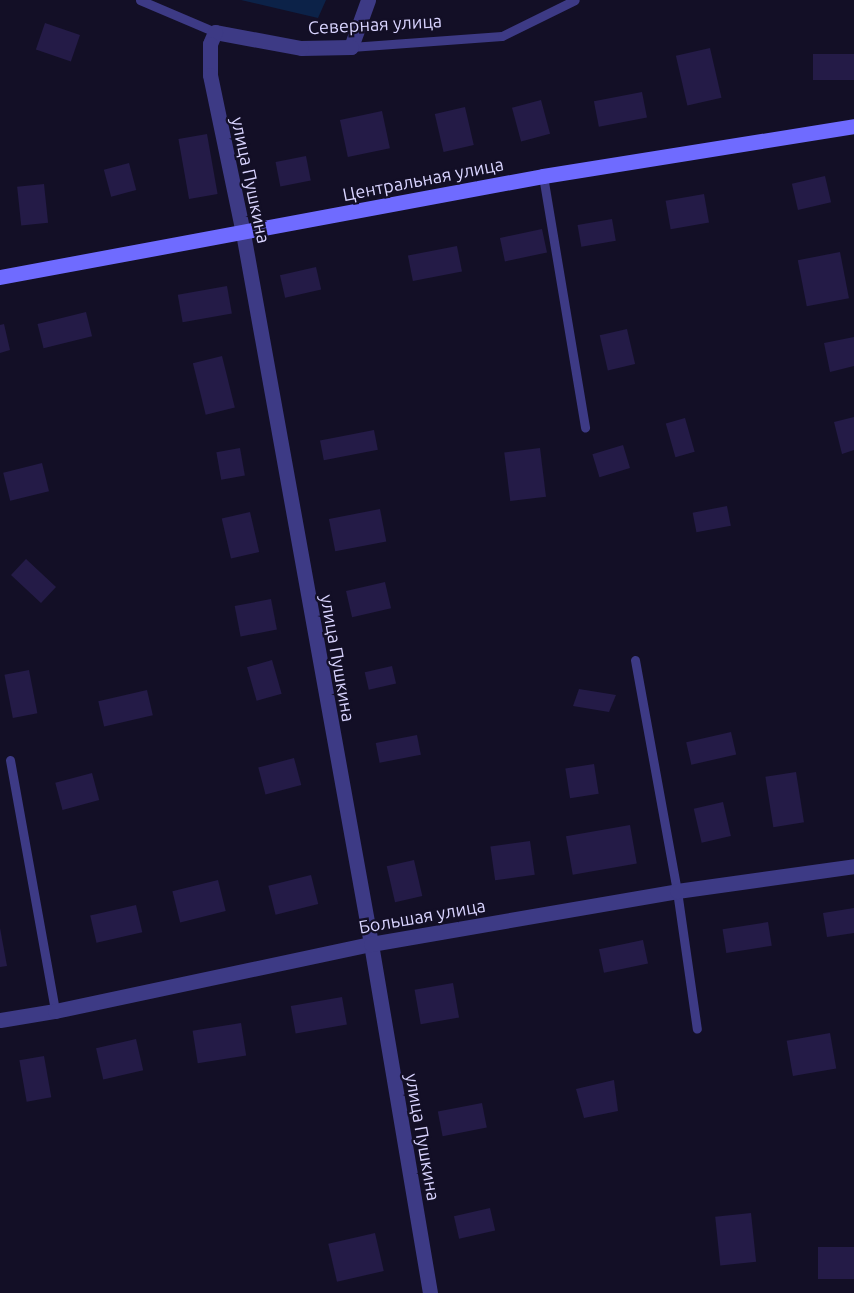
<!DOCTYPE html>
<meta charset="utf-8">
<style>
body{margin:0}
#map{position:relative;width:854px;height:1293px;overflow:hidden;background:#130f26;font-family:Ubuntu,sans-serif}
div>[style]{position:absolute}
.water>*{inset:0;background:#0c2248}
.building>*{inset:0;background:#241b47;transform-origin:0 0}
.lane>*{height:9px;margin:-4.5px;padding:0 4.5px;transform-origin:4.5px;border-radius:4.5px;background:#3d3a85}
.street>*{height:15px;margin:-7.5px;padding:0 7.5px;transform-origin:7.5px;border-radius:7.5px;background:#3d3a85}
.secondary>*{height:15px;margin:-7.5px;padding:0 7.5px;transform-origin:7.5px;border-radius:7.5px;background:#6f6bff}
span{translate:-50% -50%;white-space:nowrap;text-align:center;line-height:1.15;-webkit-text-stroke:4.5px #130f26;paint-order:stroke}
.street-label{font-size:18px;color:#d9d4ff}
</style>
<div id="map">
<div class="water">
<i style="clip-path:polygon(241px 0,326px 0,318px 18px)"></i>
</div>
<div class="building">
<i style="left:45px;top:23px;width:37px;height:28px;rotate:19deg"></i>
<i style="left:710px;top:48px;width:51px;height:35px;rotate:77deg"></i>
<i style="left:854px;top:54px;width:26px;height:41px;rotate:90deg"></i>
<i style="left:642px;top:92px;width:26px;height:49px;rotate:79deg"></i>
<i style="left:541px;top:100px;width:35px;height:30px;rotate:75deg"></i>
<i style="left:465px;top:107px;width:39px;height:31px;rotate:77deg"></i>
<i style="left:382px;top:111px;width:38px;height:43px;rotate:78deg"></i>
<i style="left:207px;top:134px;width:61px;height:29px;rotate:80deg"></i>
<i style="left:306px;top:156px;width:25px;height:31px;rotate:79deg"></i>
<i style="left:129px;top:163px;width:28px;height:26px;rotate:75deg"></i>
<i style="left:825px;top:176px;width:27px;height:34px;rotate:77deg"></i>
<i style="left:44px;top:184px;width:39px;height:27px;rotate:84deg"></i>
<i style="left:704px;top:194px;width:29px;height:39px;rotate:80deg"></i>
<i style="left:612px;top:219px;width:22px;height:35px;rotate:80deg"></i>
<i style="left:542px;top:229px;width:24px;height:43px;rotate:78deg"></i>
<i style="left:457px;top:246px;width:26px;height:50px;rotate:79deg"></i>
<i style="left:840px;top:252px;width:47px;height:43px;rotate:79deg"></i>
<i style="left:316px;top:267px;width:23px;height:37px;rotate:77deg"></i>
<i style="left:227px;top:286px;width:28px;height:50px;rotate:80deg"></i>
<i style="left:86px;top:312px;width:25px;height:50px;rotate:76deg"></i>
<i style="clip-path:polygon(4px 324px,10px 350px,0 353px,0 325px)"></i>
<i style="left:627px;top:329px;width:36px;height:28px;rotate:77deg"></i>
<i style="clip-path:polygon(854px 337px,854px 366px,830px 372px,824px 343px)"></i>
<i style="left:222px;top:356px;width:53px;height:30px;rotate:76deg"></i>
<i style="clip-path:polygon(854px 417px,854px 450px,842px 454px,834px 422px)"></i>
<i style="left:685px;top:418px;width:35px;height:20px;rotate:74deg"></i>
<i style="left:374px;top:430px;width:20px;height:55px;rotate:79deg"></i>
<i style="left:623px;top:445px;width:24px;height:32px;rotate:73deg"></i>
<i style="left:240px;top:448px;width:28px;height:24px;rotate:80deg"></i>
<i style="left:540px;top:448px;width:49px;height:36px;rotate:83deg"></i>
<i style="left:42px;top:463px;width:29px;height:40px;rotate:76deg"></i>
<i style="left:727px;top:506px;width:20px;height:35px;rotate:79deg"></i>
<i style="left:380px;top:509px;width:33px;height:52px;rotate:79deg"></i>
<i style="left:250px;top:512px;width:41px;height:29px;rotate:77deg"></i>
<i style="left:26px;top:559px;width:41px;height:22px;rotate:43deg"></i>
<i style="left:385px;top:582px;width:27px;height:40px;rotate:77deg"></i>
<i style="left:271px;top:599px;width:31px;height:37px;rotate:79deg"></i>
<i style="left:272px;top:660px;width:35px;height:26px;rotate:74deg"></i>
<i style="left:392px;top:666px;width:18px;height:28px;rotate:77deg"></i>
<i style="left:29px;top:670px;width:44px;height:25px;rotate:79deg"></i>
<i style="clip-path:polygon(579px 689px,616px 695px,609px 712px,573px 706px)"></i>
<i style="left:147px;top:690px;width:26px;height:50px;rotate:77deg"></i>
<i style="left:731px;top:732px;width:23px;height:46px;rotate:77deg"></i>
<i style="left:417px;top:735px;width:20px;height:42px;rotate:79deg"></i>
<i style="left:294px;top:758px;width:28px;height:37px;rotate:75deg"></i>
<i style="left:594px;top:764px;width:30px;height:29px;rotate:81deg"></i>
<i style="left:796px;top:772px;width:51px;height:31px;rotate:81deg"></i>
<i style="left:92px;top:773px;width:28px;height:38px;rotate:75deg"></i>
<i style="left:723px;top:802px;width:35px;height:30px;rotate:77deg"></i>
<i style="left:630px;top:825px;width:39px;height:65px;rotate:80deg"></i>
<i style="left:530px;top:841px;width:34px;height:40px;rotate:82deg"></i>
<i style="left:414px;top:860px;width:37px;height:28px;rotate:77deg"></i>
<i style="left:311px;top:875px;width:30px;height:44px;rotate:76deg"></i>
<i style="left:218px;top:880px;width:32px;height:47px;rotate:76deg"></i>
<i style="left:136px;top:905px;width:28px;height:47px;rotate:77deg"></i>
<i style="clip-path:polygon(854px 908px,854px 933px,827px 937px,823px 913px)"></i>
<i style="left:768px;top:922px;width:24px;height:46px;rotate:81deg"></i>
<i style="clip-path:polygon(0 928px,7px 966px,0 967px)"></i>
<i style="left:643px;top:940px;width:24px;height:45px;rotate:78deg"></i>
<i style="left:453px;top:983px;width:35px;height:39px;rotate:80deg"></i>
<i style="left:342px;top:997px;width:28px;height:52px;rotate:80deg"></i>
<i style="left:241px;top:1023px;width:33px;height:49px;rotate:81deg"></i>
<i style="left:830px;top:1033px;width:36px;height:44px;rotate:80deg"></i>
<i style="left:136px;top:1039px;width:32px;height:41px;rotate:77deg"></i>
<i style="left:44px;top:1056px;width:42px;height:25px;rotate:80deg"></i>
<i style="clip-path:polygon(614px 1080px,618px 1111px,584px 1118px,576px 1089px)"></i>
<i style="left:482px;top:1103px;width:25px;height:45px;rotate:79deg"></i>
<i style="left:490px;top:1208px;width:23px;height:37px;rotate:77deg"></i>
<i style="left:751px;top:1213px;width:49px;height:36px;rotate:84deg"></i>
<i style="left:375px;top:1233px;width:39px;height:48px;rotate:77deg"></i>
<i style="left:854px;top:1247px;width:32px;height:36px;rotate:90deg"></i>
</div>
<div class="lane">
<i style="left:140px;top:0;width:82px;rotate:23.1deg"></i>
<i style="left:351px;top:47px;width:151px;rotate:-4.2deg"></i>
<i style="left:502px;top:36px;width:81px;rotate:-26.3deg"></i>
<i style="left:543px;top:176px;width:255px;rotate:80.5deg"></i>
<i style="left:635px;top:660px;width:235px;rotate:79.7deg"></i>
<i style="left:677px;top:891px;width:139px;rotate:81.8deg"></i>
<i style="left:10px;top:760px;width:255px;rotate:79.8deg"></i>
</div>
<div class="street">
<i style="left:368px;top:0;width:50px;rotate:109.9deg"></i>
<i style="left:351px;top:47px;width:50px;rotate:178.9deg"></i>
<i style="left:301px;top:48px;width:87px;rotate:-169.5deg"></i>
<i style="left:215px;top:32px;width:13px;rotate:113deg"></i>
<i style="left:210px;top:44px;width:31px;rotate:90deg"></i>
<i style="left:210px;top:75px;width:161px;rotate:78.2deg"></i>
<i style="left:243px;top:233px;width:722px;rotate:79.79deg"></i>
<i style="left:371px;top:944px;width:354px;rotate:80.4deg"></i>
<i style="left:0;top:1020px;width:56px;rotate:-9.3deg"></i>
<i style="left:55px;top:1011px;width:323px;rotate:-12deg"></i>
<i style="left:371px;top:944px;width:311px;rotate:-9.8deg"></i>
<i style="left:677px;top:891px;width:179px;rotate:-8deg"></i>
</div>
<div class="secondary">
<i style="left:0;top:277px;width:552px;rotate:-10.54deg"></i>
<i style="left:543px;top:176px;width:315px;rotate:-9.1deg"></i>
</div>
<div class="street-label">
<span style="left:375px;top:24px;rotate:-3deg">Северная улица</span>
<span style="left:423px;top:179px;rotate:-11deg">Центральная улица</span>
<span style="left:251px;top:180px;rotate:78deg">улица Пушкина</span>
<span style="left:338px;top:658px;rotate:80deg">улица Пушкина</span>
<span style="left:422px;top:916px;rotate:-10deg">Большая улица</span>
<span style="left:423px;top:1137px;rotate:80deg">улица Пушкина</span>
</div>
</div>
